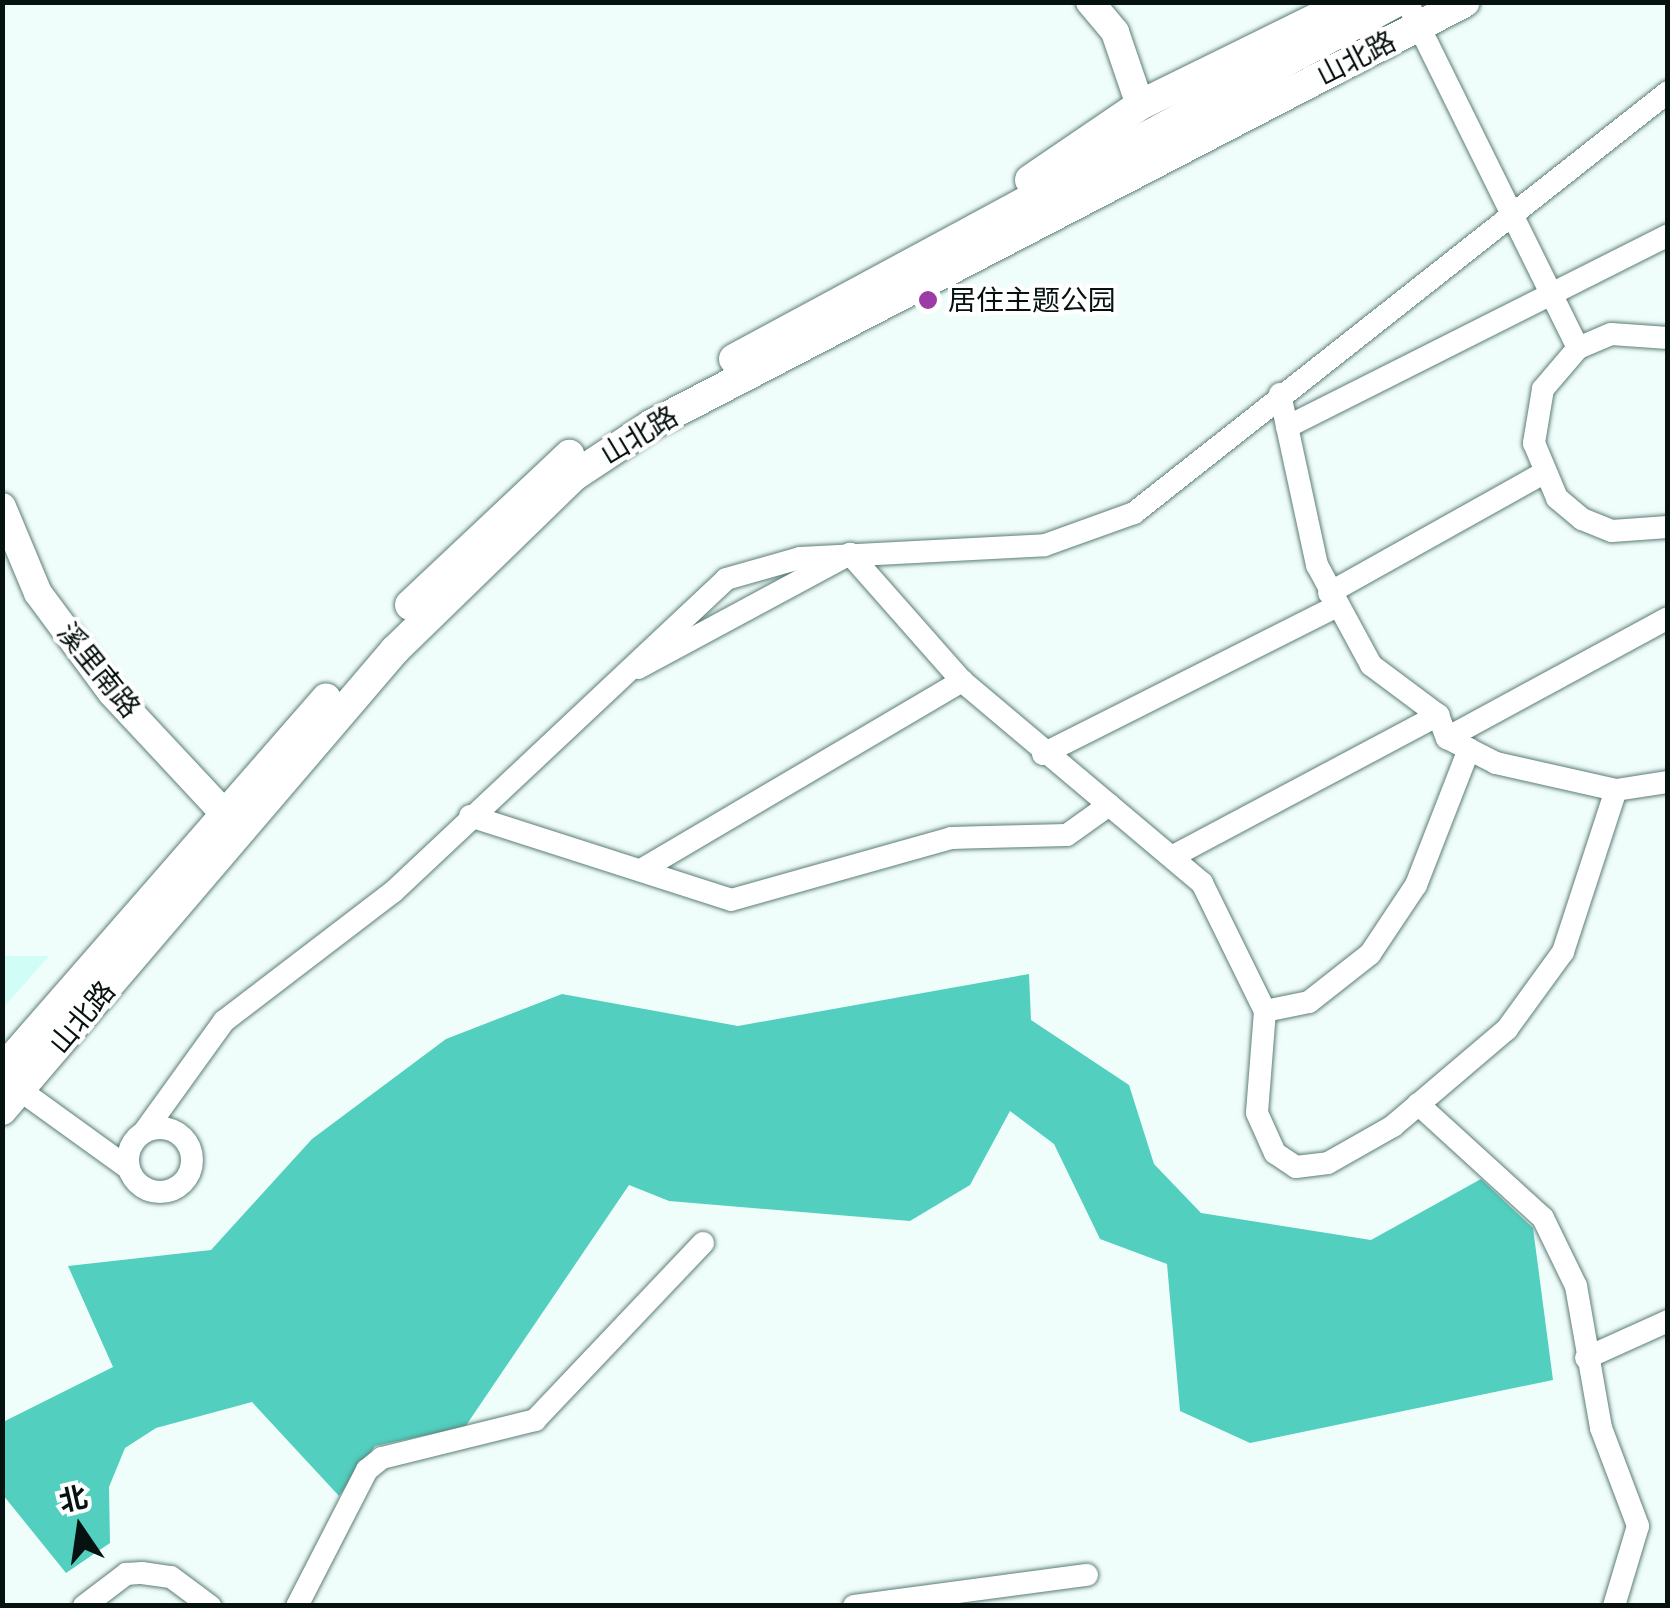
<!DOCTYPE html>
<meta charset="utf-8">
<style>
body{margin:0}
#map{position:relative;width:1670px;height:1608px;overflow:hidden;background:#f0fefb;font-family:Mulish,"Noto Sans SC",sans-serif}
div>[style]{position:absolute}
.built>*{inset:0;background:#d0fef6}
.forest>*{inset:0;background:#52cfbf}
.roads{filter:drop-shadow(0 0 2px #5c7d77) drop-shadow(0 0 2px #5c7d77)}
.minor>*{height:22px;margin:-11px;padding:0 11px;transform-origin:11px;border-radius:11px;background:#fff}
.minor>.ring{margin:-11px;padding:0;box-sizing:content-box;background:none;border:22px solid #fff;border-radius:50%}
.tertiary>*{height:28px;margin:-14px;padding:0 14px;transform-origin:14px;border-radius:14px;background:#fff}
.secondary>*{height:30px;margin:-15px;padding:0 15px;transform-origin:15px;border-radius:15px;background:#fff}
.dots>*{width:28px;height:28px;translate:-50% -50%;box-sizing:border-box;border:5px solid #fff;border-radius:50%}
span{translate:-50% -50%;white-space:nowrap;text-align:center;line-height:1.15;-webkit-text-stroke:8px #fff;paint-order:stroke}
.street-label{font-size:28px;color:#061210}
.poi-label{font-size:28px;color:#061210}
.left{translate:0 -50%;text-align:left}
.frame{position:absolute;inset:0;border:5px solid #061210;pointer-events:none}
.north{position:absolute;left:30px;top:1478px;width:100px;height:100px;-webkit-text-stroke:8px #fff;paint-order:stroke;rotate:347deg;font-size:28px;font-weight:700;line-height:40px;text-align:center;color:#061210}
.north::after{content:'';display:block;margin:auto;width:35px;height:45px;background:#061210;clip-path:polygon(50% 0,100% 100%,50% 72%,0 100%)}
</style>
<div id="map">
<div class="built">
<i style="clip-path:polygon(3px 956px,49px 956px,3px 1008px,2px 956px)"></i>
</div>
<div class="forest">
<i style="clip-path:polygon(1029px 974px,1031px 1020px,1129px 1085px,1154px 1164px,1201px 1213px,1371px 1240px,1481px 1179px,1533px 1228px,1553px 1380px,1250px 1443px,1180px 1411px,1167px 1264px,1100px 1239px,1054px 1144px,1010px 1111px,970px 1185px,910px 1221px,669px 1201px,629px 1185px,465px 1427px,375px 1446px,339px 1496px,252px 1402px,156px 1428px,125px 1448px,109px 1487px,110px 1543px,66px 1573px,3px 1495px,3px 1422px,113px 1367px,68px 1266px,211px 1250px,312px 1139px,446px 1039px,562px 994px,738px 1026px)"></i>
</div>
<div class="roads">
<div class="minor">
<i style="left:1407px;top:2px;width:386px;rotate:63.7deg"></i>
<i style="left:1668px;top:338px;width:57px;rotate:-176deg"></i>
<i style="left:1611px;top:334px;width:36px;rotate:157deg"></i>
<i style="left:1578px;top:348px;width:54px;rotate:130.5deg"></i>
<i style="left:1543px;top:389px;width:55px;rotate:99.5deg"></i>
<i style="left:1534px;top:443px;width:60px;rotate:67.3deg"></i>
<i style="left:1557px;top:498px;width:33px;rotate:40deg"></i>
<i style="left:1582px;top:519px;width:32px;rotate:22deg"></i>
<i style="left:1612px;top:531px;width:56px;rotate:-4.1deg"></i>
<i style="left:1280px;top:394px;width:175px;rotate:77.8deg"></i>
<i style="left:1317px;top:565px;width:114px;rotate:61.6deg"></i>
<i style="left:1371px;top:665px;width:84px;rotate:36.7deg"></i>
<i style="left:1438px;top:715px;width:25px;rotate:69deg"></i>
<i style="left:1447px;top:738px;width:55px;rotate:27deg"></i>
<i style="left:1496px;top:763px;width:123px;rotate:12.7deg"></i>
<i style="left:1616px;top:790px;width:53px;rotate:-8.7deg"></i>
<i style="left:1287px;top:427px;width:427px;rotate:-26.7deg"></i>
<i style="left:1329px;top:593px;width:244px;rotate:-29.2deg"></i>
<i style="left:638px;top:668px;width:241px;rotate:-28.3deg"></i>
<i style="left:850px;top:554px;width:169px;rotate:48.6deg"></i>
<i style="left:962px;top:681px;width:314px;rotate:40.1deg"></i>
<i style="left:1202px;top:883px;width:143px;rotate:63.8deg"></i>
<i style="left:1265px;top:1011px;width:102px;rotate:94.5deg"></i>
<i style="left:1257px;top:1113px;width:44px;rotate:65.8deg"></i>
<i style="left:1275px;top:1153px;width:25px;rotate:34deg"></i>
<i style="left:1296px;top:1167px;width:32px;rotate:-7deg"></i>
<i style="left:1328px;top:1163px;width:75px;rotate:-29.6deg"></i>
<i style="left:1393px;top:1126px;width:150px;rotate:-40.4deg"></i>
<i style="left:1507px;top:1029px;width:95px;rotate:-54deg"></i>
<i style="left:1563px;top:952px;width:170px;rotate:-71.9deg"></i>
<i style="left:1447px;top:738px;width:251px;rotate:-28.5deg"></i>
<i style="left:1043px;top:754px;width:329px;rotate:-26.7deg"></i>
<i style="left:470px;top:816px;width:274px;rotate:17.8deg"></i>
<i style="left:731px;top:900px;width:229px;rotate:-15.7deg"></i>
<i style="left:951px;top:838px;width:116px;rotate:-1.5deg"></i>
<i style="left:1067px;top:835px;width:52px;rotate:-35.5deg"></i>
<i style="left:1177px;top:854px;width:296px;rotate:-28deg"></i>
<i style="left:641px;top:870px;width:373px;rotate:-30.5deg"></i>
<i style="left:1265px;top:1011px;width:45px;rotate:-11.6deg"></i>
<i style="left:1309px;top:1002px;width:78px;rotate:-38.2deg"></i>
<i style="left:1370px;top:954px;width:83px;rotate:-56.3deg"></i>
<i style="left:1416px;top:885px;width:146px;rotate:-68.7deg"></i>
<i style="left:20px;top:1090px;width:133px;rotate:35.8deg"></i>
<i style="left:1418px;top:1104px;width:169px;rotate:42.4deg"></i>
<i style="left:1543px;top:1218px;width:76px;rotate:64.1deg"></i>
<i style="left:1576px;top:1286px;width:144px;rotate:80deg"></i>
<i style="left:1601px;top:1428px;width:105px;rotate:69.3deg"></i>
<i style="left:1638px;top:1526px;width:84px;rotate:106.7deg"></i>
<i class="ring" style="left:128px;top:1128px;width:42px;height:42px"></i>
<i style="left:144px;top:1132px;width:137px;rotate:-54.2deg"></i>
<i style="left:224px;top:1021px;width:213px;rotate:-37.4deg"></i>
<i style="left:393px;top:892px;width:457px;rotate:-43.2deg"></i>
<i style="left:726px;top:579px;width:77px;rotate:-15.8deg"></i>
<i style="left:800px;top:558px;width:245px;rotate:-3deg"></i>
<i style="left:1045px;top:545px;width:95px;rotate:-19.8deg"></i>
<i style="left:1134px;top:513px;width:680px;rotate:-38.25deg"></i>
<i style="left:1586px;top:1358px;width:90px;rotate:-24.3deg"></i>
<i style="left:84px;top:1606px;width:53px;rotate:-37.3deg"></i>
<i style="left:126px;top:1574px;width:16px;rotate:-4deg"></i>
<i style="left:142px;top:1573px;width:29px;rotate:8deg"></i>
<i style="left:171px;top:1577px;width:49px;rotate:36.6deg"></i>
<i style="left:297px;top:1606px;width:153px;rotate:-62.8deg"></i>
<i style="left:367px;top:1470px;width:19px;rotate:-39deg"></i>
<i style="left:382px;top:1458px;width:158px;rotate:-13.9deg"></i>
<i style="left:535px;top:1420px;width:244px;rotate:-46.5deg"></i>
<i style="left:854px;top:1606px;width:235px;rotate:-7.6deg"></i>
</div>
<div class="tertiary">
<i style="left:1090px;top:2px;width:39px;rotate:50deg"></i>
<i style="left:1115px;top:32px;width:77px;rotate:71.1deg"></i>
<i style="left:2px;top:507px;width:93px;rotate:67.3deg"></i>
<i style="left:38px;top:593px;width:124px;rotate:53.5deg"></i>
<i style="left:112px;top:693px;width:166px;rotate:47deg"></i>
</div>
<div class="secondary">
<i style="left:1030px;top:180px;width:133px;rotate:-34.3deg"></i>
<i style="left:1140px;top:105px;width:233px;rotate:-26.2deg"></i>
<i style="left:734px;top:359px;width:752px;rotate:-28.34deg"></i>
<i style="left:410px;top:605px;width:219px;rotate:-43.3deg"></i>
<i style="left:2px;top:1070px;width:493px;rotate:-48.9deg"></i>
<i style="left:2px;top:1110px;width:605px;rotate:-49.49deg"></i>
<i style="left:395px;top:650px;width:250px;rotate:-44.2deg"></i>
<i style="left:574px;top:476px;width:92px;rotate:-33.5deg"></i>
<i style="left:651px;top:425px;width:917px;rotate:-27.46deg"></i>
</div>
</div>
<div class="dots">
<i style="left:928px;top:300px;background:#9c3da5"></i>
</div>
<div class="street-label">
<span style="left:1356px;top:58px;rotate:-27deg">山北路</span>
<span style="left:639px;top:435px;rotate:-31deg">山北路</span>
<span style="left:99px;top:670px;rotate:51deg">溪里南路</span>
<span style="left:82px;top:1017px;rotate:-50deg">山北路</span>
</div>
<div class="poi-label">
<span class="left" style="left:948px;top:300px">居住主题公园</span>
</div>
<div class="frame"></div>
<div class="north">北</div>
</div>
